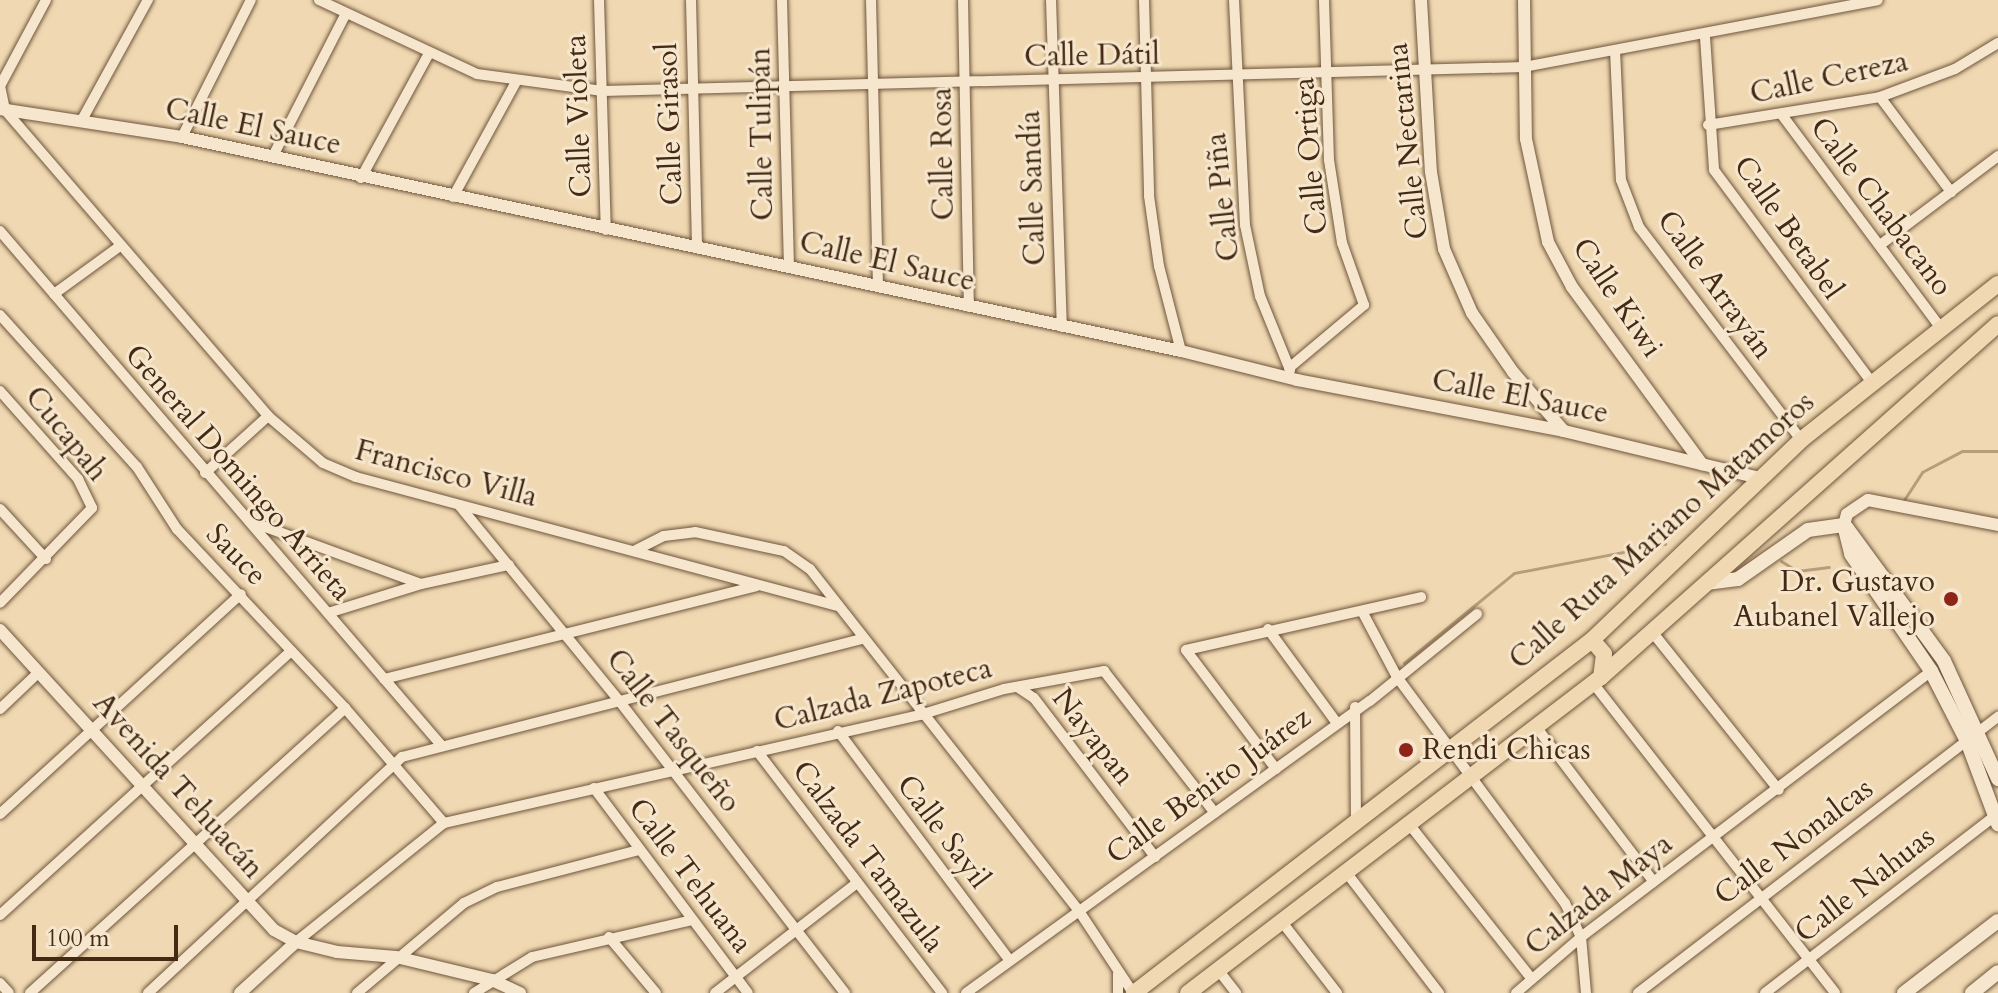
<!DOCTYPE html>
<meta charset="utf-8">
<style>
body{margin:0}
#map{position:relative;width:1998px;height:993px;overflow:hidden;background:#f0d9b2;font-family:Cardo,serif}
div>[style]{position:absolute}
.stream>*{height:3px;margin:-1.5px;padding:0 1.5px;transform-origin:1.5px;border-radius:1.5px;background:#b69d7c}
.roads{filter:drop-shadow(0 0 2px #6f553c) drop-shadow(0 0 2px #6f553c)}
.minor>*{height:10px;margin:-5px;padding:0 5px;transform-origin:5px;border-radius:5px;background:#f5e6cd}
.tertiary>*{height:12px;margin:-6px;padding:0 6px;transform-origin:6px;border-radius:6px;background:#f5e6cd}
.secondary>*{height:14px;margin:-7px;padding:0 7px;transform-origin:7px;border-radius:7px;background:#f5e6cd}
.primary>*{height:16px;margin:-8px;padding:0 8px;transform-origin:8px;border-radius:8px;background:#f0d9b2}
.dots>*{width:22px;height:22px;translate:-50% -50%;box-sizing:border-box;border:4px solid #f5e6cd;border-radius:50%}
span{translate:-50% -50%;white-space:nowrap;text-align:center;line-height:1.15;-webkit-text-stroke:6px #f5e6cd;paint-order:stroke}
.street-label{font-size:30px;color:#442914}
.poi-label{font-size:30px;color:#442914}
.right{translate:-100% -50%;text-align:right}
.left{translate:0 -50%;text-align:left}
.scale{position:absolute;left:32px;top:925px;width:146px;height:36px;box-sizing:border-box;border:4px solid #442914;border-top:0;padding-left:10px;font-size:24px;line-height:28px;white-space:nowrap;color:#442914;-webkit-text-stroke:6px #f5e6cd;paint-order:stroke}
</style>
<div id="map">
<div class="stream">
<i style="left:1904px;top:500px;width:33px;rotate:-57deg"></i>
<i style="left:1922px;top:472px;width:45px;rotate:-27.7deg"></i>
<i style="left:1962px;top:451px;width:36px"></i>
<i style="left:1781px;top:561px;width:19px;rotate:32deg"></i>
<i style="left:1797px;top:571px;width:32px;rotate:-7deg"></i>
<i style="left:1404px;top:663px;width:142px;rotate:-39.3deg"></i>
<i style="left:1514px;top:573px;width:154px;rotate:-10.9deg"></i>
</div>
<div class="roads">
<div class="minor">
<i style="left:46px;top:0;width:98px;rotate:118.1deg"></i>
<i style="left:0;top:86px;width:25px;rotate:78deg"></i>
<i style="left:5px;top:110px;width:403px;rotate:49.3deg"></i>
<i style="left:268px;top:416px;width:72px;rotate:40.5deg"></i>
<i style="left:323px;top:463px;width:36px;rotate:23deg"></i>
<i style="left:356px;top:477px;width:498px;rotate:15deg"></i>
<i style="left:319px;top:0;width:174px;rotate:25.1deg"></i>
<i style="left:477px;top:74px;width:127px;rotate:7.7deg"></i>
<i style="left:603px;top:91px;width:921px;rotate:-1.49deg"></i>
<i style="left:1524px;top:67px;width:360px;rotate:-10.7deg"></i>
<i style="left:599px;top:0;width:230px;rotate:88.3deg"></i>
<i style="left:691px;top:0;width:246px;rotate:88.6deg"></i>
<i style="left:782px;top:0;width:266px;rotate:88.5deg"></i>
<i style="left:871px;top:0;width:285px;rotate:88.6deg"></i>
<i style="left:963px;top:0;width:307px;rotate:88.9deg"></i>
<i style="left:1051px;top:0;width:327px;rotate:88.1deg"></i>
<i style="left:1144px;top:0;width:196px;rotate:88.5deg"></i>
<i style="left:1149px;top:196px;width:71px;rotate:81.9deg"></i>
<i style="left:1159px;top:266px;width:88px;rotate:75.5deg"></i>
<i style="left:1234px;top:0;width:225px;rotate:87.2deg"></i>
<i style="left:1245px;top:225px;width:73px;rotate:78.1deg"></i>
<i style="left:1260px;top:296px;width:80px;rotate:67.9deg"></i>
<i style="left:1705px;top:37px;width:133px;rotate:86.1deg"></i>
<i style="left:1714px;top:170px;width:265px;rotate:53.4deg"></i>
<i style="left:1615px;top:50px;width:130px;rotate:87.4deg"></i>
<i style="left:1621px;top:180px;width:50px;rotate:69deg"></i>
<i style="left:1639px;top:227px;width:268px;rotate:52.7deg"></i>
<i style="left:1880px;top:97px;width:119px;rotate:53.2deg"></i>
<i style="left:1782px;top:115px;width:266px;rotate:53.3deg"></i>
<i style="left:83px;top:118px;width:135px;rotate:-61.2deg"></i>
<i style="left:1708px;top:125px;width:174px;rotate:-9.2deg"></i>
<i style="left:1880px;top:97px;width:80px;rotate:-20.5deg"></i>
<i style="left:1955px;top:69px;width:50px;rotate:-31.2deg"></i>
<i style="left:182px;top:137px;width:153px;rotate:-63.3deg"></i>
<i style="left:273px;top:156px;width:158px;rotate:-62.9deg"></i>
<i style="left:361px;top:178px;width:140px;rotate:-61.4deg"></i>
<i style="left:453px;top:197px;width:131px;rotate:-61.3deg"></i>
<i style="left:0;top:231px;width:677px;rotate:49.37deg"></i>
<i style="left:1880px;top:245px;width:148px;rotate:-37deg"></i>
<i style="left:54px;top:294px;width:82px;rotate:-36deg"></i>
<i style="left:0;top:315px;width:205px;rotate:48deg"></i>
<i style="left:137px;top:467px;width:74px;rotate:57.2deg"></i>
<i style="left:177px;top:529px;width:245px;rotate:46.8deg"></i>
<i style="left:345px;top:708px;width:152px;rotate:49.3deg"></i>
<i style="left:1289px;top:368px;width:98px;rotate:-40deg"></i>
<i style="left:1364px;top:305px;width:66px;rotate:-109.5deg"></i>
<i style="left:1342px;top:243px;width:84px;rotate:-98.9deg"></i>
<i style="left:1329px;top:160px;width:160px;rotate:-91.8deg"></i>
<i style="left:0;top:391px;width:118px;rotate:48.4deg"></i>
<i style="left:78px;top:479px;width:32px;rotate:64deg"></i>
<i style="left:92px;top:508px;width:132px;rotate:134.1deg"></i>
<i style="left:205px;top:473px;width:85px;rotate:-42.1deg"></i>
<i style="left:459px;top:505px;width:254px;rotate:50.7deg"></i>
<i style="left:620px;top:702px;width:368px;rotate:52.3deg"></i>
<i style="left:0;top:509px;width:68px;rotate:47.4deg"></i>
<i style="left:249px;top:521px;width:183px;rotate:20.1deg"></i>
<i style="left:636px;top:550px;width:31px;rotate:-27deg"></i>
<i style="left:664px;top:536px;width:31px;rotate:-7deg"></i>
<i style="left:695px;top:532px;width:91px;rotate:12.1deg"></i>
<i style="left:784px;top:551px;width:32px;rotate:35deg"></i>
<i style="left:810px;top:569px;width:435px;rotate:51.8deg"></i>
<i style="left:1079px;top:911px;width:98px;rotate:56.6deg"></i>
<i style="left:328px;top:613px;width:97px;rotate:-17.3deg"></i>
<i style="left:421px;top:584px;width:90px;rotate:-12.2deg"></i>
<i style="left:1363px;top:613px;width:72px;rotate:62deg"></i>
<i style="left:1397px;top:677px;width:282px;rotate:53.4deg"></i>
<i style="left:1565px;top:903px;width:38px;rotate:65deg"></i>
<i style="left:1581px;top:937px;width:56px;rotate:84.9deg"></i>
<i style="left:1268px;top:629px;width:115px;rotate:53.8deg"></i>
<i style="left:1653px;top:633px;width:201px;rotate:51.3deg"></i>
<i style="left:384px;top:679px;width:383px;rotate:-14deg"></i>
<i style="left:1593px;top:683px;width:393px;rotate:52deg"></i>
<i style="left:1019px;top:688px;width:18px;rotate:34deg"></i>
<i style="left:1034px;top:698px;width:200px;rotate:52.7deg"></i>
<i style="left:1355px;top:707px;width:118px;rotate:89.5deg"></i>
<i style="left:0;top:709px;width:54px;rotate:-43.5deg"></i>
<i style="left:1537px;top:728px;width:193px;rotate:52.8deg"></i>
<i style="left:838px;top:731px;width:287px;rotate:53.2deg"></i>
<i style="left:757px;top:751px;width:305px;rotate:52.6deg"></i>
<i style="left:1276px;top:769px;width:149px;rotate:-127.1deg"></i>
<i style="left:1186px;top:650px;width:241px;rotate:-12.7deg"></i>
<i style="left:594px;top:788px;width:256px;rotate:53.1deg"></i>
<i style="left:0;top:814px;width:326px;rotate:-42.4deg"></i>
<i style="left:1409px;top:824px;width:196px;rotate:51.6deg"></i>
<i style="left:1346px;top:872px;width:153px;rotate:52.5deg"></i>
<i style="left:0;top:915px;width:393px;rotate:-42.2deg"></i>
<i style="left:1282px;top:922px;width:90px;rotate:52.2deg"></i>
<i style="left:609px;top:937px;width:73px;rotate:50deg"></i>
<i style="left:296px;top:942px;width:190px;rotate:-38.8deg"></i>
<i style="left:444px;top:823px;width:488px;rotate:-12.8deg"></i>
<i style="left:920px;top:715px;width:88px;rotate:-17.2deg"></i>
<i style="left:1004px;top:689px;width:102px;rotate:-10.2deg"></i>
<i style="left:1104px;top:671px;width:180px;rotate:52deg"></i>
<i style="left:1219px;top:971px;width:28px;rotate:52deg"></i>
<i style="left:1118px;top:974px;width:19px;rotate:90deg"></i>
<i style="left:0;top:983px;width:13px;rotate:48deg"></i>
<i style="left:30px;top:993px;width:425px;rotate:-42.1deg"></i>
<i style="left:148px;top:993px;width:347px;rotate:-42.9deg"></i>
<i style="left:402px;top:757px;width:474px;rotate:-14.4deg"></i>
<i style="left:357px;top:993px;width:140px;rotate:-40.1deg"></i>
<i style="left:464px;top:903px;width:37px;rotate:-26deg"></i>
<i style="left:497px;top:887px;width:147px;rotate:-14.6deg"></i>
<i style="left:474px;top:993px;width:68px;rotate:-31.8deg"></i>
<i style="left:532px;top:957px;width:164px;rotate:-13deg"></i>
<i style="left:715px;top:993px;width:180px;rotate:-37.8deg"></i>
<i style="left:966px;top:993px;width:498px;rotate:-35.9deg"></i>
<i style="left:1370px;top:701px;width:138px;rotate:-39.1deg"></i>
<i style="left:1516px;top:993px;width:86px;rotate:-40.7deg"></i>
<i style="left:1581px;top:937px;width:440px;rotate:-37.2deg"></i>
<i style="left:1638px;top:993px;width:454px;rotate:-37.5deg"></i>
<i style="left:1765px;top:993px;width:290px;rotate:-37.6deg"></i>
</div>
<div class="tertiary">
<i style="left:1421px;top:0;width:172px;rotate:86.7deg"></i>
<i style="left:1431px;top:172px;width:78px;rotate:80.4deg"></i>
<i style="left:1444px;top:249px;width:70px;rotate:66.4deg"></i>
<i style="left:1472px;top:313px;width:72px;rotate:55.2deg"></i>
<i style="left:1513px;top:372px;width:78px;rotate:49.2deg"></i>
<i style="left:1524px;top:0;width:139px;rotate:89.2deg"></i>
<i style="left:1526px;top:139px;width:105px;rotate:77.9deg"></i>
<i style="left:1548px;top:242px;width:51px;rotate:61.9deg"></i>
<i style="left:1572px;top:287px;width:220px;rotate:53.7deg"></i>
<i style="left:0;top:109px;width:184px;rotate:8.7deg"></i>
<i style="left:182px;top:137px;width:1022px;rotate:12.09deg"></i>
<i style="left:1181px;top:351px;width:120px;rotate:14deg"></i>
<i style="left:1297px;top:380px;width:272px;rotate:10.8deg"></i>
<i style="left:1564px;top:431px;width:202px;rotate:13.5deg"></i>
<i style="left:1844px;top:525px;width:11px;rotate:-75deg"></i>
<i style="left:1847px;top:514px;width:25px;rotate:-34deg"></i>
<i style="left:1868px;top:500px;width:132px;rotate:10.9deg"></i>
<i style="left:0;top:630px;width:406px;rotate:47.6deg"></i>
<i style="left:274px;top:930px;width:25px;rotate:29deg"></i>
<i style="left:296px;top:942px;width:42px;rotate:13.7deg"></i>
<i style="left:337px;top:952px;width:59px;rotate:4.8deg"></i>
<i style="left:396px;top:957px;width:99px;rotate:13.5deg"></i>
<i style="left:492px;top:980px;width:31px;rotate:25deg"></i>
<i style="left:240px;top:993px;width:76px;rotate:-42.3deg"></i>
</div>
<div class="secondary">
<i style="left:1844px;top:525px;width:30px;rotate:76deg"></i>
<i style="left:1851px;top:554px;width:142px;rotate:55.6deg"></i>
<i style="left:1931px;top:671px;width:79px;rotate:62.8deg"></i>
<i style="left:1967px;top:741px;width:89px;rotate:69.5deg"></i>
<i style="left:1846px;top:527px;width:166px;rotate:53.8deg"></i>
<i style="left:1944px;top:661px;width:130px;rotate:65.4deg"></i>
<i style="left:1706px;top:583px;width:32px;rotate:-7deg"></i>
<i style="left:1738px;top:579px;width:85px;rotate:-35deg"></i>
<i style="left:1808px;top:530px;width:36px;rotate:-8deg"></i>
<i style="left:1904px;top:993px;width:118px;rotate:-37.5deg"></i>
<i style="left:1972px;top:993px;width:33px;rotate:-39deg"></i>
</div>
<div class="primary">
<i style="left:1592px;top:640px;width:18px;rotate:49deg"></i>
<i style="left:1604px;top:654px;width:23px;rotate:97deg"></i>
<i style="left:1134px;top:993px;width:578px;rotate:-37.62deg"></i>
<i style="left:1592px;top:640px;width:289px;rotate:-43.7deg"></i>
<i style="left:1801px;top:440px;width:251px;rotate:-38.4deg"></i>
<i style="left:1188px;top:993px;width:520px;rotate:-37.42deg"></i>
<i style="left:1601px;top:677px;width:531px;rotate:-41.64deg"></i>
</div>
</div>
<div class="dots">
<i style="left:1951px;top:599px;background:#8f2418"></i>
<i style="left:1406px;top:750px;background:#8f2418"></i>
</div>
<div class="street-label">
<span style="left:1092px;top:56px;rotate:-1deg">Calle Dátil</span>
<span style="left:1829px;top:78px;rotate:-12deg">Calle Cereza</span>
<span style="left:579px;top:116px;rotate:-92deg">Calle Violeta</span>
<span style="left:670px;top:124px;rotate:-92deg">Calle Girasol</span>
<span style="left:253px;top:127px;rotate:12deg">Calle El Sauce</span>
<span style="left:762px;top:134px;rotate:-91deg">Calle Tulipán</span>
<span style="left:1408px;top:141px;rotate:-96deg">Calle Nectarina</span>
<span style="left:943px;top:154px;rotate:-91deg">Calle Rosa</span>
<span style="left:1311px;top:156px;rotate:-95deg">Calle Ortiga</span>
<span style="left:1033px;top:188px;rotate:-92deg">Calle Sandía</span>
<span style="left:1223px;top:197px;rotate:-96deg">Calle Piña</span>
<span style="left:1881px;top:207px;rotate:53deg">Calle Chabacano</span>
<span style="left:1788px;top:228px;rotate:55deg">Calle Betabel</span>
<span style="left:887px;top:262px;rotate:13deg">Calle El Sauce</span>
<span style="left:1715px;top:285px;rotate:54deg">Calle Arrayán</span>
<span style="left:1617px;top:298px;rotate:56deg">Calle Kiwi</span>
<span style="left:1520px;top:397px;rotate:11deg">Calle El Sauce</span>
<span style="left:66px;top:434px;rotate:51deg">Cucapah</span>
<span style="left:238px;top:473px;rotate:49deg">General Domingo Arrieta</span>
<span style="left:446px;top:474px;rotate:15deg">Francisco Villa</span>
<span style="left:1662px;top:531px;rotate:-42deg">Calle Ruta Mariano Matamoros</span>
<span style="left:236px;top:555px;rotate:46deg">Sauce</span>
<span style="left:883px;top:695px;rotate:-14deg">Calzada Zapoteca</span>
<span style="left:673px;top:731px;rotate:52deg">Calle Tasqueño</span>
<span style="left:1093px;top:737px;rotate:52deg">Nayapan</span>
<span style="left:178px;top:786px;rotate:48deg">Avenida Tehuacán</span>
<span style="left:1209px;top:786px;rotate:-36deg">Calle Benito Juárez</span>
<span style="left:943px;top:832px;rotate:53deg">Calle Sayil</span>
<span style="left:1794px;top:842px;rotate:-37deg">Calle Nonalcas</span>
<span style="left:868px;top:857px;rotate:53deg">Calzada Tamazula</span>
<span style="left:690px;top:876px;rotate:53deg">Calle Tehuana</span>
<span style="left:1865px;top:885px;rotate:-38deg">Calle Nahuas</span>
<span style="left:1599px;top:895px;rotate:-38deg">Calzada Maya</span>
</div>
<div class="poi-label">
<span class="right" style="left:1935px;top:599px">Dr. Gustavo<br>Aubanel Vallejo</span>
<span class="left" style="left:1422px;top:750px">Rendi Chicas</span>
</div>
<div class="scale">100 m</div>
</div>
